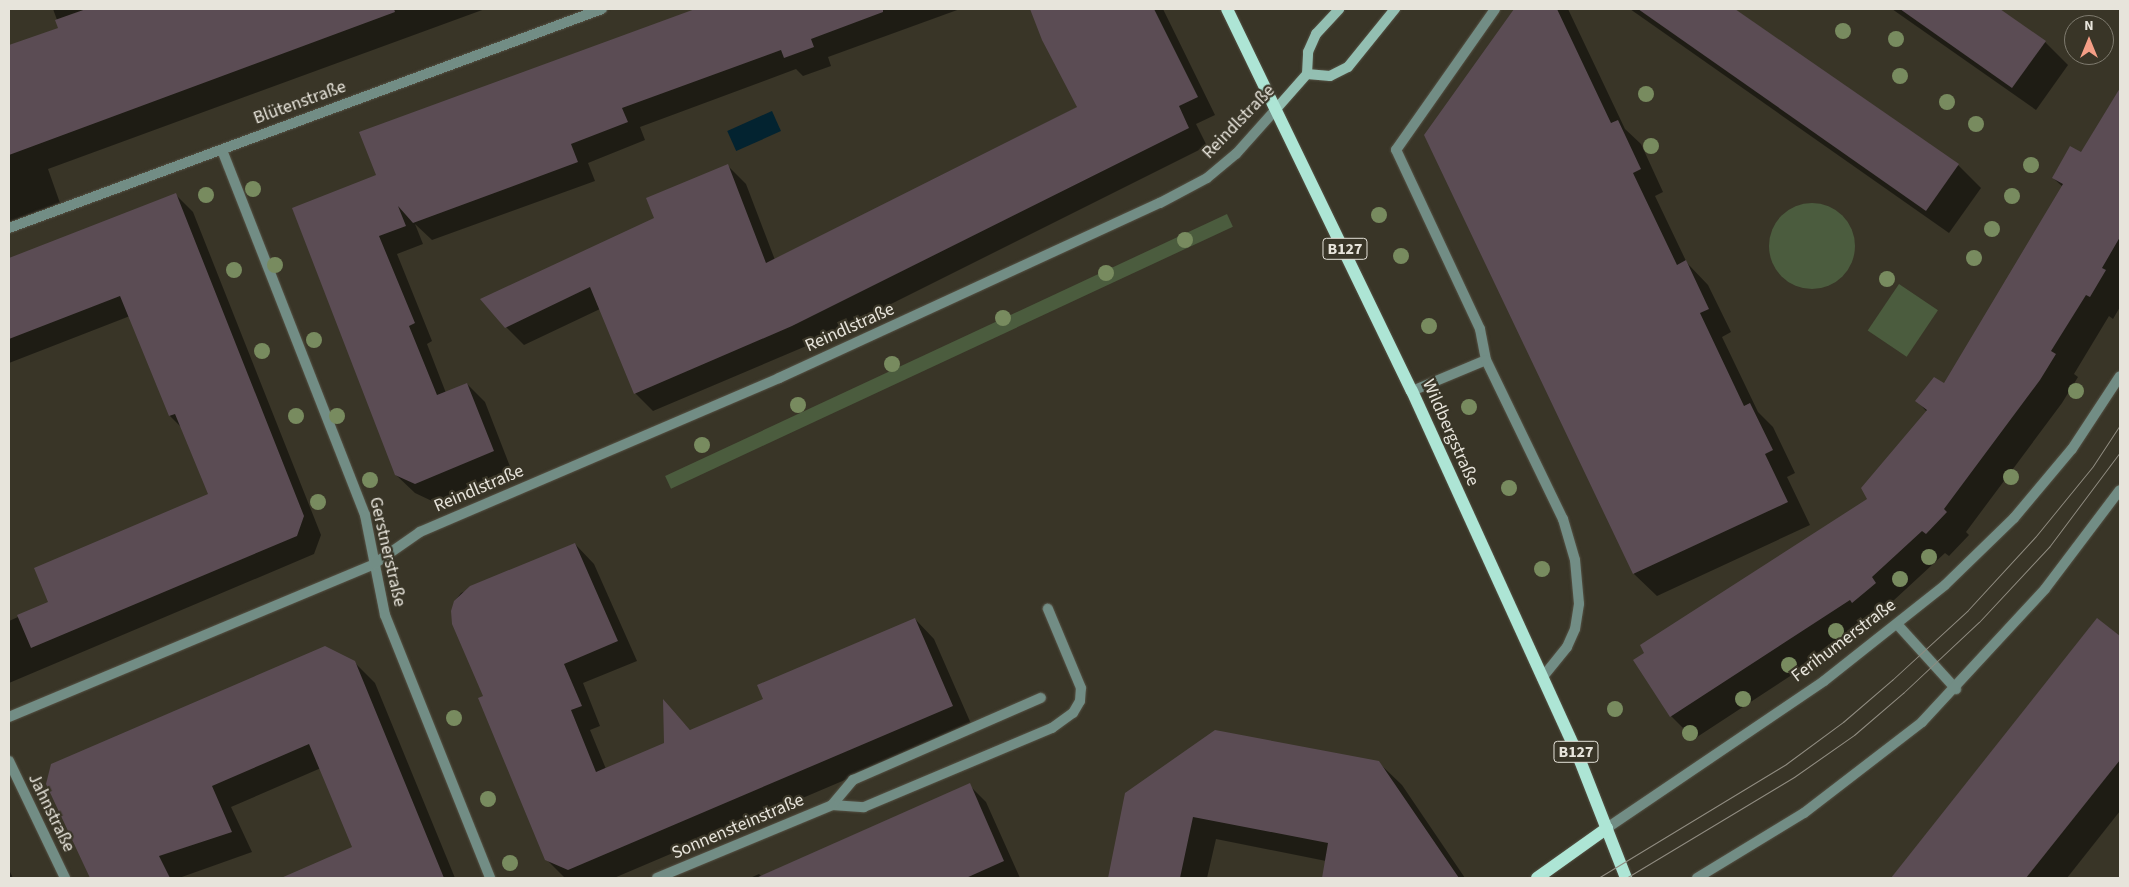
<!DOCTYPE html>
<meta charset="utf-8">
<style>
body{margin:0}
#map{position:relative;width:2129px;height:887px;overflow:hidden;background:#393527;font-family:"Source Sans 3",sans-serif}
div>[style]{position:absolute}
.green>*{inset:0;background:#4b5c3e;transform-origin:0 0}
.round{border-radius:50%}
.water>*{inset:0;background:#032330;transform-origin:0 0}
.shadow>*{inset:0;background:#0007}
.building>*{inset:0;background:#5b4c54}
.roads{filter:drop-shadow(0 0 1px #555144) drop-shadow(0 0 1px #555144)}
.lane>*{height:10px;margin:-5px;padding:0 5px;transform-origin:5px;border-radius:5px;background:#728d85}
.street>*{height:10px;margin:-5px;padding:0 5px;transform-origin:5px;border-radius:5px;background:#728d85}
.secondary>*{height:10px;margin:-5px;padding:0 5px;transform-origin:5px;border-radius:5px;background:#93bfb2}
.primary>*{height:12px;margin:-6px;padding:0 6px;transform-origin:6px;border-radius:6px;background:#ade5d5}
.tram>*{height:1px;margin:-0.5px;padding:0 0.5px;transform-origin:0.5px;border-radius:0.5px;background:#908c81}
.trees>*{width:16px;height:16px;margin:-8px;border-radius:50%;background:#788b5f}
span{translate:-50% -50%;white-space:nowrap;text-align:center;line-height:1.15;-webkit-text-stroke:4.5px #393527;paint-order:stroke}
.shield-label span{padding:1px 4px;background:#393527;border:1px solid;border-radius:4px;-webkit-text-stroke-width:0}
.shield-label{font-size:16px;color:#e7e4db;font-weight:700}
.street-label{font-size:18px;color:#e7e4db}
.frame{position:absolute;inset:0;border:10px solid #e7e4db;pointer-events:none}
.north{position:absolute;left:2064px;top:15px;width:50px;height:50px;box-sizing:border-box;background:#393527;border:1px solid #7f7b6f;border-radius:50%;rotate:0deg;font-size:14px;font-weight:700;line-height:20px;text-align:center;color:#e7e4db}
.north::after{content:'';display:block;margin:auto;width:18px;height:22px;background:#f49e86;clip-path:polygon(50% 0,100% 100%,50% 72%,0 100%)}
</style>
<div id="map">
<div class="green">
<i class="round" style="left:1769px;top:203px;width:86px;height:86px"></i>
<i style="left:1227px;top:214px;width:14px;height:620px;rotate:65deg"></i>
<i style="left:1899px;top:284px;width:47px;height:56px;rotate:34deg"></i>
</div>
<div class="water">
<i style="left:772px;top:111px;width:22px;height:49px;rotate:66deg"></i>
</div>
<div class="shadow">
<i style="clip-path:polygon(53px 9px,485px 9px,48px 169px,60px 203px,9px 222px,9px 113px,15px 111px,9px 92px,9px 47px,60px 28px)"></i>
<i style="clip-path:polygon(698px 9px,960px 9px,828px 57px,831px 66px,803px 76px,796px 69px,640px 127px,645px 140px,588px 163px,595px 181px,432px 240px,415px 224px,423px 244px,397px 254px,432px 341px,427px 344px,446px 393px,467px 384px,485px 402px,511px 469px,434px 502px,415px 493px,396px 475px,293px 209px,377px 176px,361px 133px)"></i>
<i style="clip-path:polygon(1031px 9px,1163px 9px,1215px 115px,1196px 124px,1207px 146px,811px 344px,653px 411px,635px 393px,600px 309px,524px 345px,506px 327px,728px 166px,746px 184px,775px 260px,1078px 107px,1043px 40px)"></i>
<i style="clip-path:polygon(1515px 9px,1568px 9px,1625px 129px,1641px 144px,1663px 192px,1655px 196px,1687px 263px,1708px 285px,1731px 332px,1722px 337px,1758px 412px,1773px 427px,1795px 473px,1787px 477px,1810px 525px,1657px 596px,1634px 574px,1426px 135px)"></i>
<i style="clip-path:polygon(1630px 9px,1734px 9px,1958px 165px,1981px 188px,1949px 233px)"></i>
<i style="clip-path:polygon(1892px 9px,1997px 9px,2045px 42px,2068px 65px,2036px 110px)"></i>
<i style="clip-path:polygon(2120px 90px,2120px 307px,2113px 319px,2109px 316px,2074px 374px,2078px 377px,2062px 403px,1966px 532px,1969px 535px,1949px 556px,1945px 553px,1893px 601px,1898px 606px,1876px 625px,1873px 622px,1694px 739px,1671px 716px,1868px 499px,1927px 412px,1917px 401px,1944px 384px,2063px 187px,2053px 178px,2082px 154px)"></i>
<i style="clip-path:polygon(176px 195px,193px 212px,321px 535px,314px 554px,9px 683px,9px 621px,50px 603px,209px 495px,183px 429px,170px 416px,130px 316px,9px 363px,9px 259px)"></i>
<i style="clip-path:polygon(575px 544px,594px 564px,637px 661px,583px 683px,600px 726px,590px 730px,606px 769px,666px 743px,664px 702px,691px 731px,765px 699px,915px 619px,934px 639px,972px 726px,614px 878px,565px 878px,546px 859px,484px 697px,455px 601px,461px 593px)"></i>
<i style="clip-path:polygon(2098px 620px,2120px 638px,2120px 811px,2067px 878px,1893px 878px)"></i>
<i style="clip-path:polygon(354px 662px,375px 683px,455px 878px,285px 878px,354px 848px,321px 768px,231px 807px,252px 852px,179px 878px,92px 878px,47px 784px)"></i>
<i style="clip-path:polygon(1378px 762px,1402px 785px,1465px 878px,1323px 878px,1326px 861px,1216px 839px,1207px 878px,1109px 878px,1126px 794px)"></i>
<i style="clip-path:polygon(969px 785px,986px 802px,1020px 878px,750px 878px,759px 874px,762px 877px)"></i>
<i style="clip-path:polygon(9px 870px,13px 878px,9px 878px)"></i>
</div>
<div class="building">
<i style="clip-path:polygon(86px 9px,394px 9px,395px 12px,9px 155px,9px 45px,58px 28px,55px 20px)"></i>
<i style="clip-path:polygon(695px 9px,883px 9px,883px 12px,811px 39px,814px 47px,784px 58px,781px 50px,622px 108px,628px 122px,571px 144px,578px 162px,413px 223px,398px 206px,406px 226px,379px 236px,415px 323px,409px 326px,437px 395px,467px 383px,494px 451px,415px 484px,395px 475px,292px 208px,376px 175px,359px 132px)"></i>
<i style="clip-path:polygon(1030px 9px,1154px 9px,1198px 97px,1179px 106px,1189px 128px,792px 326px,634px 394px,590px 287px,505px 328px,480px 299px,654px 218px,646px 198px,728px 164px,766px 263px,1077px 107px,1042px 40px)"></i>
<i style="clip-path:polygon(1514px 9px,1557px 9px,1611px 123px,1618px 120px,1641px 169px,1633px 173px,1677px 265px,1686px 260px,1709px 309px,1700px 313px,1744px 406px,1750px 403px,1773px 450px,1765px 454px,1788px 502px,1633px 574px,1424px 135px)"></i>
<i style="clip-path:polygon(1638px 9px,1735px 9px,1959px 164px,1926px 211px)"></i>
<i style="clip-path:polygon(1900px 9px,2000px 9px,2046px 41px,2012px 88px)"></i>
<i style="clip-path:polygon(2120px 88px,2120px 237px,2102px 268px,2106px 270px,2090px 297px,2086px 295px,2051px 351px,2056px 354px,2040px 380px,1944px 509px,1947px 512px,1926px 534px,1922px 531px,1872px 577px,1876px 583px,1852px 603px,1850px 600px,1670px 717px,1633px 660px,1644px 653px,1640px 645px,1867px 499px,1861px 488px,1927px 410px,1915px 401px,1934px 377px,1944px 383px,2063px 184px,2052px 178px,2070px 146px,2081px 152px)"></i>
<i style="clip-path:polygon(176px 193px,304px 516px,297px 536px,31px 648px,17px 615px,48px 602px,34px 568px,208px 494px,175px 414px,169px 416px,120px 296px,9px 339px,9px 258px)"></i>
<i style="clip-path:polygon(575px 543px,618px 641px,564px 664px,582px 706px,571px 710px,596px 772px,664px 743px,663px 699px,690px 730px,763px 699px,757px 685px,915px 618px,953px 706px,568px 870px,545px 860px,478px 698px,483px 696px,452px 624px,451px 611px,454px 601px,470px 586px)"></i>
<i style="clip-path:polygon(2097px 618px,2120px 636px,2120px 760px,2026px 878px,1891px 878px)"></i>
<i style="clip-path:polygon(325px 646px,355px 661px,444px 878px,281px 878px,352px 847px,309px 744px,212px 786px,232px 832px,159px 856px,170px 878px,90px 878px,46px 784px,51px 764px)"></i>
<i style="clip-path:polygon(1215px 730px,1379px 761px,1459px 878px,1322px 878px,1328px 843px,1193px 817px,1180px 878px,1108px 878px,1125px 793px)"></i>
<i style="clip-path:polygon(970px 783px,1004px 861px,966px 878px,756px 878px)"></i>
</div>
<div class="roads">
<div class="lane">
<i style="left:1486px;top:360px;width:32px;rotate:-101deg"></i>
<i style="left:1480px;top:329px;width:198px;rotate:-115.1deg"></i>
<i style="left:1396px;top:150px;width:172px;rotate:-54.9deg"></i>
<i style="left:1412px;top:391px;width:80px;rotate:-22.7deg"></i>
<i style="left:1486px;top:360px;width:177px;rotate:64.2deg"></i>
<i style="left:1563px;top:519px;width:43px;rotate:73.7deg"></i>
<i style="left:1575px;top:560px;width:44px;rotate:84.8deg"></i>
<i style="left:1579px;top:604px;width:25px;rotate:99deg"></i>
<i style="left:1575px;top:629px;width:20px;rotate:114deg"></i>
<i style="left:1567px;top:647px;width:40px;rotate:129deg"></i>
<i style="left:1897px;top:624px;width:88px;rotate:47.8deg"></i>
<i style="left:832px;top:805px;width:32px;rotate:4deg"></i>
<i style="left:864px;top:807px;width:204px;rotate:-22.8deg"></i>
<i style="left:1052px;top:728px;width:26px;rotate:-36deg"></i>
<i style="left:1073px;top:713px;width:14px;rotate:-60deg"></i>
<i style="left:1080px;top:701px;width:13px;rotate:-86deg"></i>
<i style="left:1081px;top:688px;width:86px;rotate:-112.7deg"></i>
<i style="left:832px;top:805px;width:33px;rotate:-50deg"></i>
<i style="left:853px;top:780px;width:205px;rotate:-23.6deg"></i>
</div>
<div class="street">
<i style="left:222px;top:150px;width:392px;rotate:68.6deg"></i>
<i style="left:365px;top:515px;width:102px;rotate:78.7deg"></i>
<i style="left:385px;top:615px;width:283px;rotate:68.2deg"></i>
<i style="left:9px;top:228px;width:632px;rotate:-20.27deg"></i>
<i style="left:9px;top:717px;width:396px;rotate:-22.7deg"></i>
<i style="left:374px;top:564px;width:56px;rotate:-34.8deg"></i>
<i style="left:420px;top:532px;width:391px;rotate:-23.2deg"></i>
<i style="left:779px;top:378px;width:419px;rotate:-24.7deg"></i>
<i style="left:1160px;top:203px;width:53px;rotate:-28deg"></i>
<i style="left:1207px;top:178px;width:38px;rotate:-40deg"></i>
<i style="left:1236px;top:154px;width:62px;rotate:-48.3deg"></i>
<i style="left:9px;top:761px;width:130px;rotate:64.4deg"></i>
<i style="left:1607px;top:828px;width:262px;rotate:-34.1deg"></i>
<i style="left:1824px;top:681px;width:154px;rotate:-38.4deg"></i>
<i style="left:1945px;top:585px;width:96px;rotate:-44.2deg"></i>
<i style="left:2014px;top:518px;width:90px;rotate:-50deg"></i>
<i style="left:2072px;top:449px;width:87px;rotate:-56.7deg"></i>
<i style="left:657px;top:878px;width:190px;rotate:-22.6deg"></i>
<i style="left:1697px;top:878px;width:125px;rotate:-31.3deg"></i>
<i style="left:1804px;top:813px;width:149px;rotate:-37.6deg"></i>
<i style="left:1922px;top:722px;width:181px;rotate:-47.2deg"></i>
<i style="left:2045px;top:589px;width:124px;rotate:-52.9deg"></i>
</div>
<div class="secondary">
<i style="left:1307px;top:74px;width:23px;rotate:5deg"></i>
<i style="left:1330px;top:76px;width:20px;rotate:-27deg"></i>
<i style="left:1348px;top:67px;width:75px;rotate:-51deg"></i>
<i style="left:1277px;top:108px;width:45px;rotate:-48.6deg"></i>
<i style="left:1307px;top:74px;width:22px;rotate:-87deg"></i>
<i style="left:1308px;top:52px;width:20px;rotate:-66deg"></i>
<i style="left:1316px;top:34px;width:34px;rotate:-47deg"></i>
</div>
<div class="primary">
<i style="left:1227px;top:9px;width:424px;rotate:64.2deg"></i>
<i style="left:1412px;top:391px;width:403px;rotate:65.5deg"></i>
<i style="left:1579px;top:758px;width:129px;rotate:68.6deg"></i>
<i style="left:1537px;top:878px;width:86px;rotate:-35.5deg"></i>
</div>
</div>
<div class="tram">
<i style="left:1598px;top:878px;width:220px;rotate:-31.2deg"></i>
<i style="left:1786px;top:764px;width:71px;rotate:-36.4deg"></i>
<i style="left:1843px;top:722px;width:65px;rotate:-40.6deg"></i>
<i style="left:1892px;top:680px;width:103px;rotate:-42.6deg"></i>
<i style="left:1968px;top:610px;width:100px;rotate:-47.4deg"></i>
<i style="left:2036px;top:536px;width:90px;rotate:-50.8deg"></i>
<i style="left:2093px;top:466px;width:49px;rotate:-56.6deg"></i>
<i style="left:1626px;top:878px;width:196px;rotate:-31deg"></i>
<i style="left:1794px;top:777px;width:73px;rotate:-35deg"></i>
<i style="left:1854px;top:735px;width:65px;rotate:-40.6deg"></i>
<i style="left:1903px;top:693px;width:104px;rotate:-43.1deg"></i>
<i style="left:1979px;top:622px;width:103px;rotate:-47deg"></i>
<i style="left:2049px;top:547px;width:119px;rotate:-53.2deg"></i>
</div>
<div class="trees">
<i style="left:1843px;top:31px"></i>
<i style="left:1896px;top:39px"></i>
<i style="left:1900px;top:76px"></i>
<i style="left:1646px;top:94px"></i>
<i style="left:1947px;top:102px"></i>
<i style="left:1976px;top:124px"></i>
<i style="left:1651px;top:146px"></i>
<i style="left:2031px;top:165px"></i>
<i style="left:253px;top:189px"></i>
<i style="left:206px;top:195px"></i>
<i style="left:2012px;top:196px"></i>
<i style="left:1379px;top:215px"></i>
<i style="left:1992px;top:229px"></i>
<i style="left:1185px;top:240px"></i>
<i style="left:1401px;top:256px"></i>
<i style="left:1974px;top:258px"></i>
<i style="left:275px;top:265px"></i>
<i style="left:234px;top:270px"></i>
<i style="left:1106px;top:273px"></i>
<i style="left:1887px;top:279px"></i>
<i style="left:1003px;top:318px"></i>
<i style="left:1429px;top:326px"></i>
<i style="left:314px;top:340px"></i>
<i style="left:262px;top:351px"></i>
<i style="left:892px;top:364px"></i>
<i style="left:2076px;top:391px"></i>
<i style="left:798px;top:405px"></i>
<i style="left:1469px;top:407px"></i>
<i style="left:296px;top:416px"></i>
<i style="left:337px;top:416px"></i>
<i style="left:702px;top:445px"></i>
<i style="left:2011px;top:477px"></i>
<i style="left:370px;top:480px"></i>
<i style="left:1509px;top:488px"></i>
<i style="left:318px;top:502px"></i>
<i style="left:1929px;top:557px"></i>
<i style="left:1542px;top:569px"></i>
<i style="left:1900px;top:579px"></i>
<i style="left:1836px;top:631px"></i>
<i style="left:1789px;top:665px"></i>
<i style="left:1743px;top:699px"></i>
<i style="left:1615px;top:709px"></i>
<i style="left:454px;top:718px"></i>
<i style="left:1690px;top:733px"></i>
<i style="left:488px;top:799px"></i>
<i style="left:510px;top:863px"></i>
</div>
<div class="shield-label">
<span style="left:1345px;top:249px">B127</span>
<span style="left:1576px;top:752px">B127</span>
</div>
<div class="street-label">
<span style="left:300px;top:103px;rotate:-20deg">Blütenstraße</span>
<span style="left:1239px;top:122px;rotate:-46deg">Reindlstraße</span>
<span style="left:850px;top:328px;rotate:-24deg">Reindlstraße</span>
<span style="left:1450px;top:433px;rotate:66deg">Wildbergstraße</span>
<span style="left:479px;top:489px;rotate:-23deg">Reindlstraße</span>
<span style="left:387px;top:552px;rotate:77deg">Gerstnerstraße</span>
<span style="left:1844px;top:641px;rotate:-37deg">Ferihumerstraße</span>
<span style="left:51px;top:813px;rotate:64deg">Jahnstraße</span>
<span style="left:738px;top:827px;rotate:-23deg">Sonnensteinstraße</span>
</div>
<div class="frame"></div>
<div class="north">N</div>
</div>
